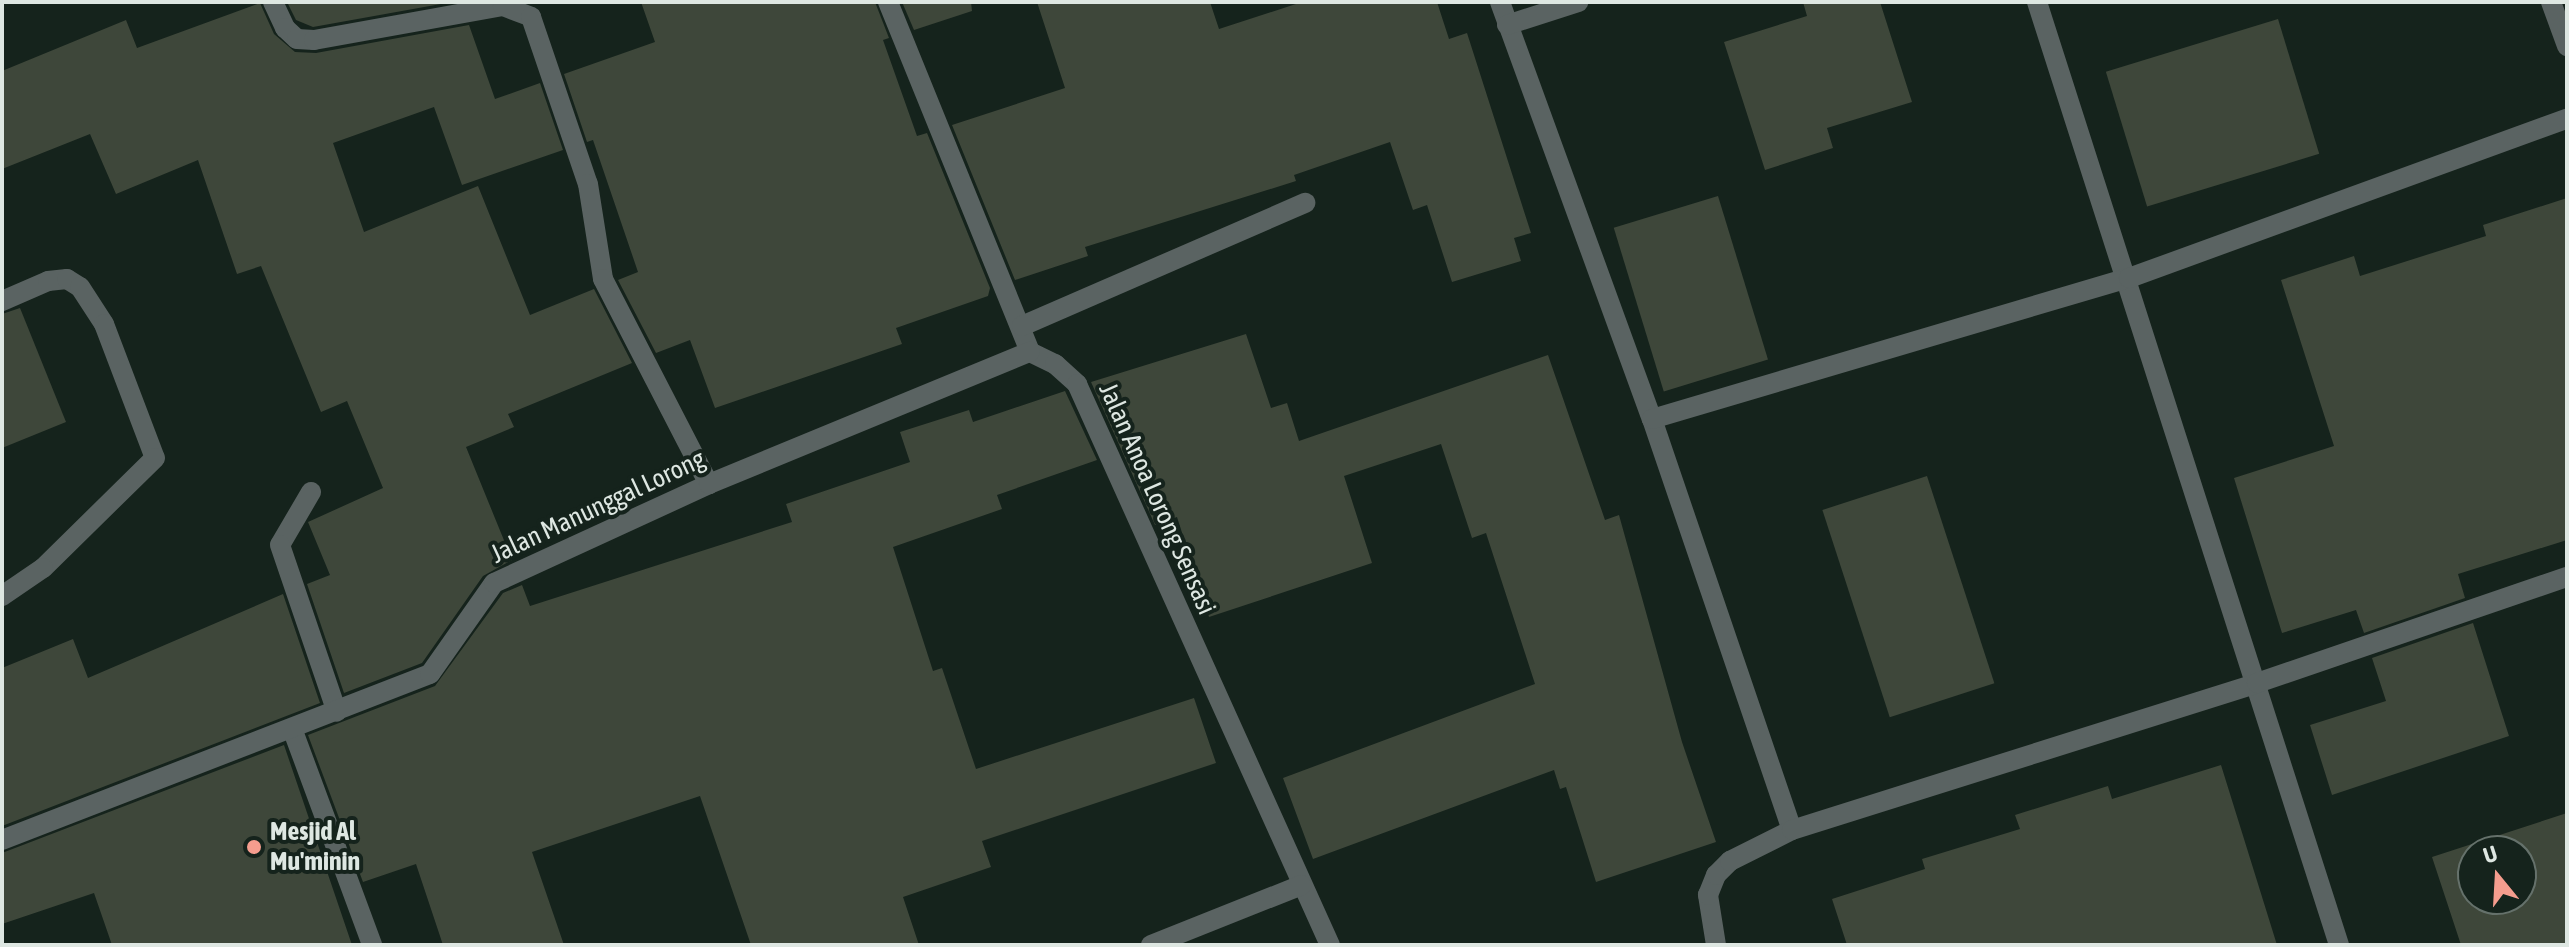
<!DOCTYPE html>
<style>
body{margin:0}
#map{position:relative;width:2569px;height:947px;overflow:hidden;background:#15231c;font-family:"Asap Condensed",sans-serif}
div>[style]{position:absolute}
.building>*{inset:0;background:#3e473a;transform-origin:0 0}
.street>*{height:20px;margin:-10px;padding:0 10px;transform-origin:10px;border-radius:10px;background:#5a6362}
.dots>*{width:22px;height:22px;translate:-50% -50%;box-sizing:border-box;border:4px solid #15231c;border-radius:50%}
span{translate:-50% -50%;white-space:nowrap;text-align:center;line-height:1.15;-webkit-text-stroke:8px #15231c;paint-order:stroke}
.street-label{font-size:26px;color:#dee7e2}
.poi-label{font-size:26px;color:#dee7e2;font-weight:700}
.left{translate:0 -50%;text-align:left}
.frame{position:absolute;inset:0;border:4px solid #dee7e2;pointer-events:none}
.north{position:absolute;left:2457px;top:835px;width:80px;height:80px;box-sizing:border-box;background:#15231c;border:2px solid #65716b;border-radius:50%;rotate:342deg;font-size:22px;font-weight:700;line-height:32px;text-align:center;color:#dee7e2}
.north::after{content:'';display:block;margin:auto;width:28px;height:36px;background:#f59d8e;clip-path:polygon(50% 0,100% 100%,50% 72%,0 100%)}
</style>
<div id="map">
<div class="building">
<i style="clip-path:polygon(287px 2px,452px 2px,313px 27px,296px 20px)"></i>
<i style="clip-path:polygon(641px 2px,875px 2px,889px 38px,883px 40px,917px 136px,927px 133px,990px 288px,988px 296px,896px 328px,902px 344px,715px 408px,690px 340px,656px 353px,618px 280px,638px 272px,593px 140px,587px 142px,564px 74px,655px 42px)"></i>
<i style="clip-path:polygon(902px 2px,971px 2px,972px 11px,914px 30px)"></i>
<i style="clip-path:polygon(1037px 2px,1210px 2px,1219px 29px,1302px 2px,1437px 2px,1449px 39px,1467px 33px,1531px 233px,1514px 238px,1521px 261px,1452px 282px,1427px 205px,1413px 210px,1390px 142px,1294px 175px,1296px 181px,1085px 247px,1088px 256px,1015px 280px,952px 125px,1065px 88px)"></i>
<i style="clip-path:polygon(1803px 2px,1880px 2px,1912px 102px,1827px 128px,1833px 148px,1765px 170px,1724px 42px,1807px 16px)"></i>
<i style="clip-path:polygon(260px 3px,274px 34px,295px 52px,316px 53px,469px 25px,495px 99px,540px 83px,563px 150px,462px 185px,434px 107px,333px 143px,364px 232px,478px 186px,530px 315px,594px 289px,632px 363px,508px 414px,514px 427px,466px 447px,512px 560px,483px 576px,422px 663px,344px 693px,307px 584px,330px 575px,308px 522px,383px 488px,347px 401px,321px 412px,261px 266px,237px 274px,198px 160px,116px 194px,90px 134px,2px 169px,2px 71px,126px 20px,137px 48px)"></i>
<i style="left:2278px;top:19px;width:141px;height:180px;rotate:73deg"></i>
<i style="left:1718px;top:196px;width:171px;height:109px;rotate:73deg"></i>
<i style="clip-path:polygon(2567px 198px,2567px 540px,2458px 574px,2465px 598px,2364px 633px,2356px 610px,2282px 633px,2234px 478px,2334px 446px,2281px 280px,2354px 256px,2360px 276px,2486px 236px,2483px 225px)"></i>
<i style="clip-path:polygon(20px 308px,66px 422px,2px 448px,2px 314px)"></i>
<i style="clip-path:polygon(1246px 334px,1271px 408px,1287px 403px,1299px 441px,1548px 355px,1605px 520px,1619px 515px,1682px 742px,1716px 842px,1596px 882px,1566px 787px,1560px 789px,1554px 770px,1313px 859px,1283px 778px,1535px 684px,1486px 533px,1472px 538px,1441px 444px,1344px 476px,1372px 563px,1209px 617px,1177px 517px,1155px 525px,1091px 382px)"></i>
<i style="clip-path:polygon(1065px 391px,1097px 460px,997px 495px,1002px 509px,893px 547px,933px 671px,942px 668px,976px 769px,1194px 698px,1216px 763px,982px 841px,991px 867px,903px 897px,919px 945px,751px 945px,700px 796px,532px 852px,564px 945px,443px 945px,416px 864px,363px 882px,308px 735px,435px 686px,503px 593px,522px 585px,530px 606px,792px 522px,786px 504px,910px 462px,900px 432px,969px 410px,973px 422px)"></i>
<i style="left:1927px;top:476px;width:218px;height:110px;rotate:72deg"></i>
<i style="clip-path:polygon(283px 594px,320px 703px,2px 826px,2px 668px,73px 639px,88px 678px)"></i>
<i style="clip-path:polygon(2473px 623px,2509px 736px,2332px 795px,2310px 725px,2386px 701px,2372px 658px)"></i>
<i style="clip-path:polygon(284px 745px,352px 945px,112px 945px,94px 893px,2px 924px,2px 853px)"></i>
<i style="clip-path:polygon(2221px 765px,2277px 945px,1847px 945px,1832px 899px,1925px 869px,1922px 859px,2020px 829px,2015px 815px,2108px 786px,2112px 799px)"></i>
<i style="clip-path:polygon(evenodd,2567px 813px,2567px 945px,2461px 945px,2432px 857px,2567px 813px,2473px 851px,2521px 851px,2521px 899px,2473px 899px,2473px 851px)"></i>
</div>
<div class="street">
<i style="left:273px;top:2px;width:29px;rotate:65deg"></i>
<i style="left:285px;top:28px;width:16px;rotate:43deg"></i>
<i style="left:297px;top:39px;width:17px;rotate:3deg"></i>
<i style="left:314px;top:40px;width:192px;rotate:-10.2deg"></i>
<i style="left:503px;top:6px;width:30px;rotate:21deg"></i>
<i style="left:531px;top:17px;width:176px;rotate:71.2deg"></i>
<i style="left:588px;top:184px;width:96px;rotate:81deg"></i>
<i style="left:603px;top:279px;width:231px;rotate:62.7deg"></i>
<i style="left:888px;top:2px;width:378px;rotate:67.9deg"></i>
<i style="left:1030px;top:352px;width:28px;rotate:26deg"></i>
<i style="left:1055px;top:364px;width:30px;rotate:42deg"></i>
<i style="left:1077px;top:384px;width:615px;rotate:65.73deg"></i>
<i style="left:1500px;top:2px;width:444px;rotate:70deg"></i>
<i style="left:1652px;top:419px;width:434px;rotate:71.2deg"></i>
<i style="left:2037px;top:2px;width:990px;rotate:72.24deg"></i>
<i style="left:2551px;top:2px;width:47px;rotate:70deg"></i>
<i style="left:1507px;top:25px;width:75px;rotate:-17.9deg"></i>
<i style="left:2px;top:301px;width:50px;rotate:-23.5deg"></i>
<i style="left:48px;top:281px;width:19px;rotate:-6deg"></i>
<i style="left:67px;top:279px;width:15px;rotate:32deg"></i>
<i style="left:80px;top:287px;width:44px;rotate:57deg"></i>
<i style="left:104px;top:324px;width:143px;rotate:69.2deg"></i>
<i style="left:155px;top:458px;width:157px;rotate:135.5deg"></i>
<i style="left:43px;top:568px;width:50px;rotate:145.7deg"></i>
<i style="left:1022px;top:326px;width:309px;rotate:-23.5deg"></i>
<i style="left:1652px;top:419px;width:497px;rotate:-16.5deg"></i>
<i style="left:2129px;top:278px;width:466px;rotate:-20deg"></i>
<i style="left:311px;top:492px;width:61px;rotate:120.3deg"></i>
<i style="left:280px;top:545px;width:176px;rotate:71.2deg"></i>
<i style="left:293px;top:731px;width:228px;rotate:69.7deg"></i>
<i style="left:2px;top:840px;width:459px;rotate:-21.2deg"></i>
<i style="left:430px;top:674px;width:111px;rotate:-54.9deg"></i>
<i style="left:494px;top:583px;width:237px;rotate:-24.7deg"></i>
<i style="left:709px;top:484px;width:347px;rotate:-22.4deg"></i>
<i style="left:1151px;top:945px;width:162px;rotate:-21.7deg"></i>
<i style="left:1716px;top:945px;width:51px;rotate:-99.1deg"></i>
<i style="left:1708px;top:895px;width:22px;rotate:-68deg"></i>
<i style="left:1716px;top:875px;width:20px;rotate:-45deg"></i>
<i style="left:1730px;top:861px;width:69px;rotate:-26.6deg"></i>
<i style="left:1792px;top:830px;width:488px;rotate:-17.5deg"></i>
<i style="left:2257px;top:683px;width:328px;rotate:-18.9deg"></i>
</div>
<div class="dots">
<i style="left:254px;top:847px;background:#f59d8e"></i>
</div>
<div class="street-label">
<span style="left:1157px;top:499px;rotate:66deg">Jalan Anoa Lorong Sensasi</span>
<span style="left:598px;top:507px;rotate:-25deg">Jalan Manunggal Lorong</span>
</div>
<div class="poi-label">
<span class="left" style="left:270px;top:847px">Mesjid Al<br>Mu'minin</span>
</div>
<div class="frame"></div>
<div class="north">U</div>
</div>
